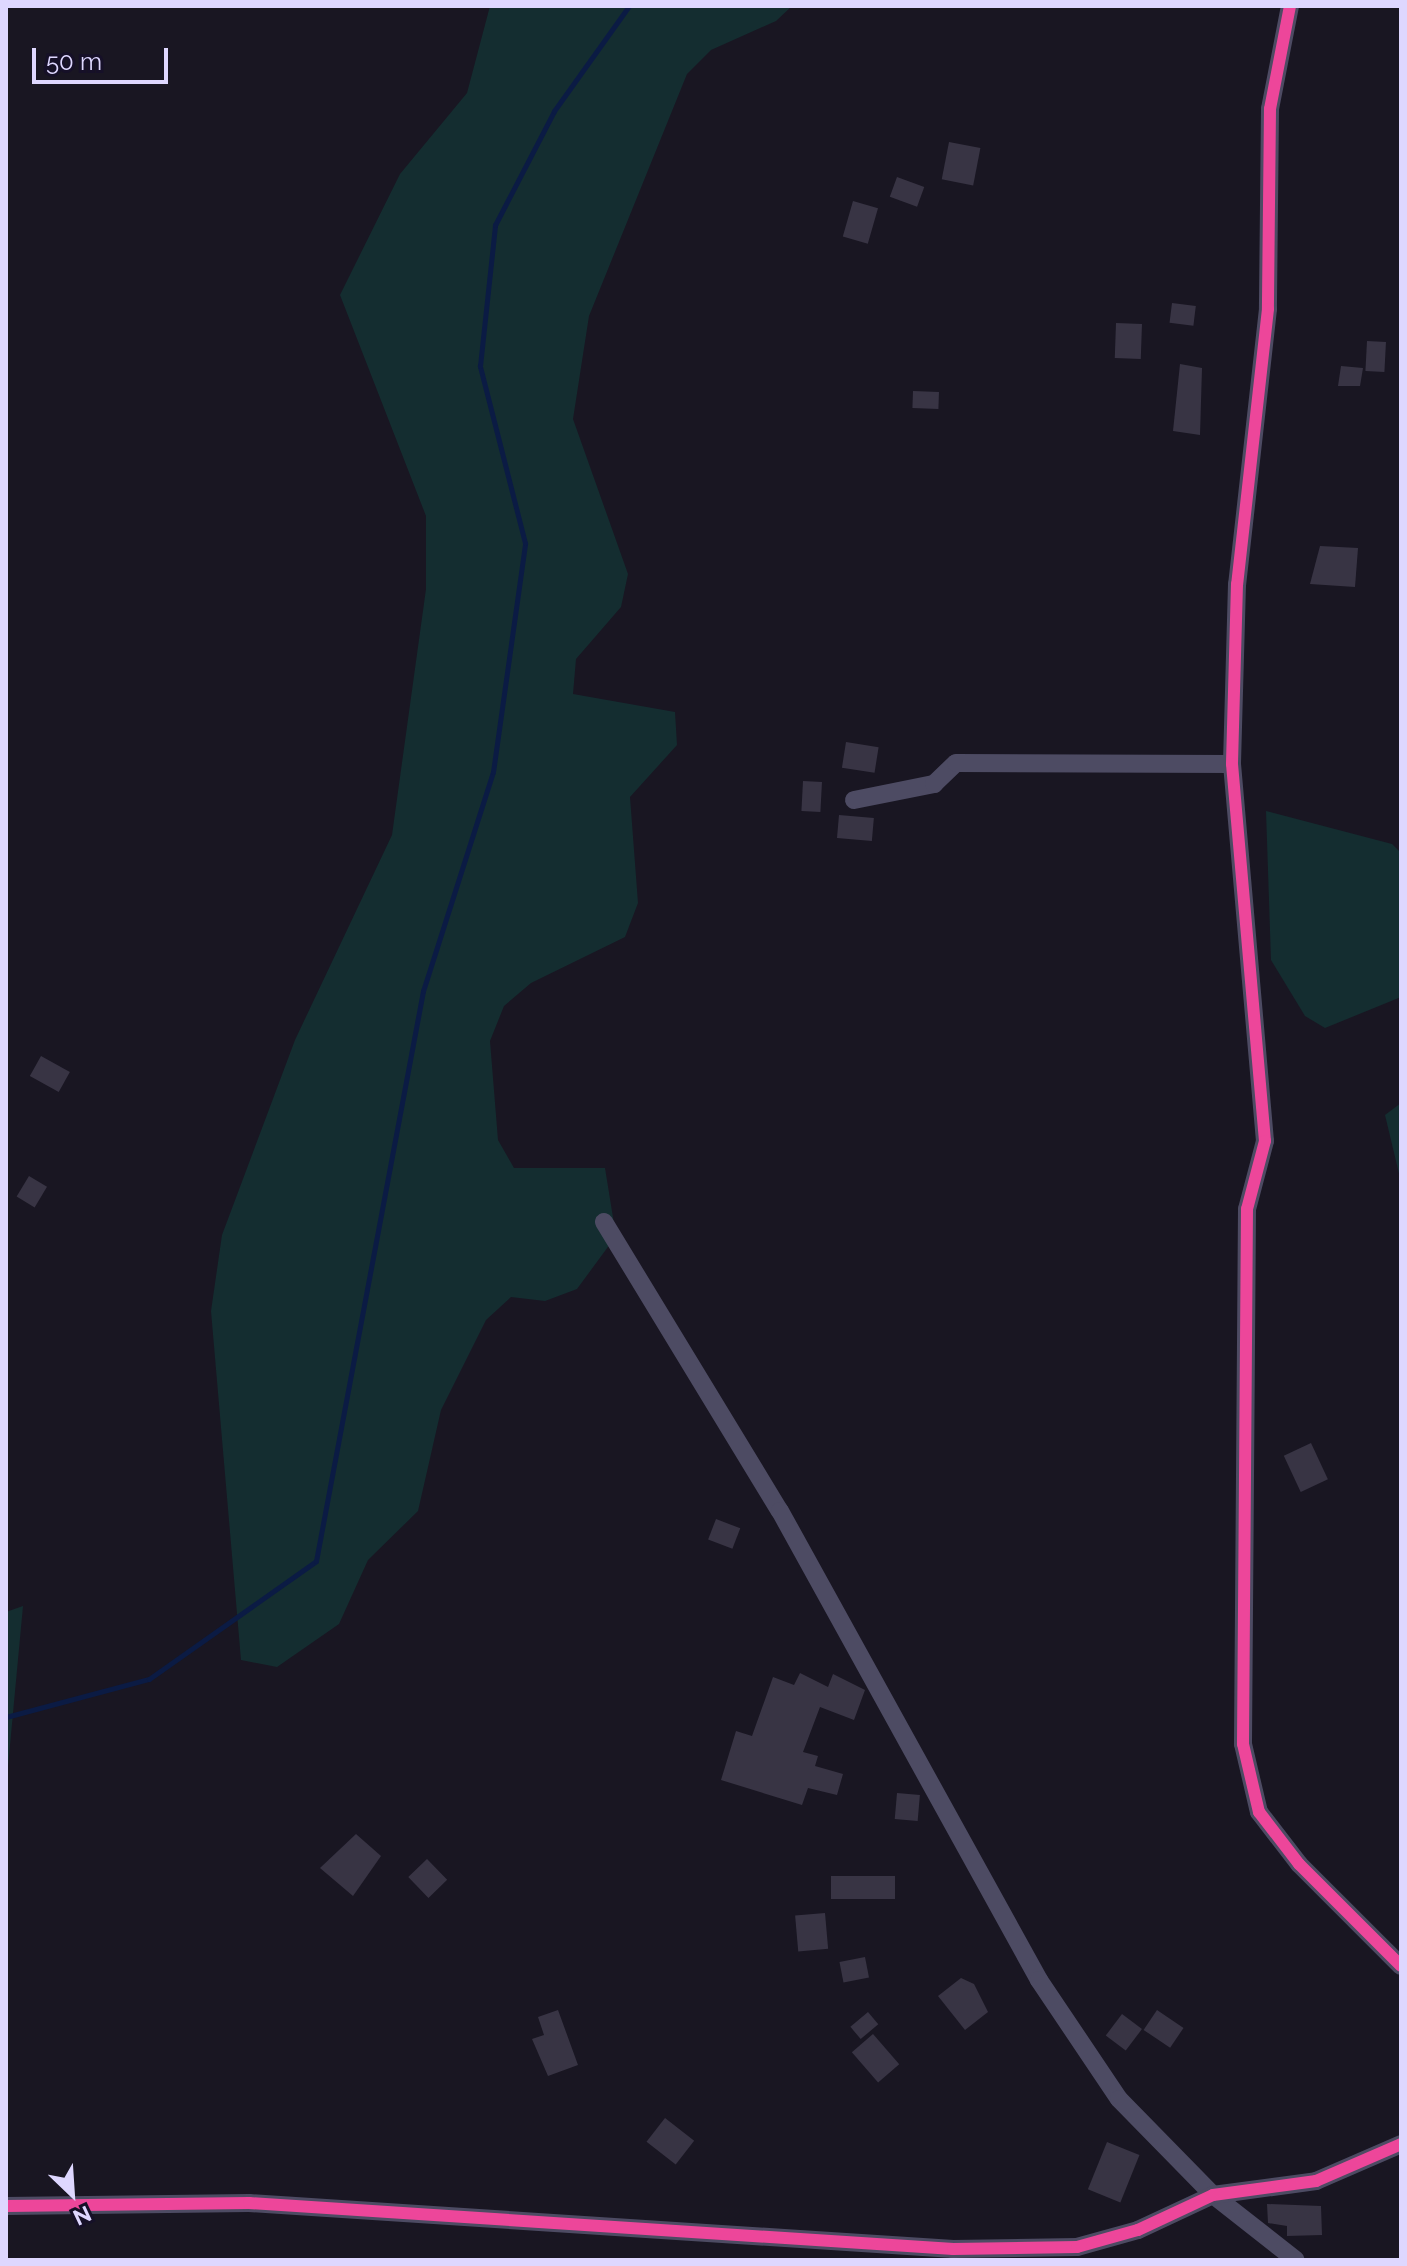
<!DOCTYPE html>
<style>
body{margin:0}
#map{position:relative;width:1407px;height:2266px;overflow:hidden;background:#191622;font-family:Raleway,sans-serif}
div>[style]{position:absolute}
.green>*{inset:0;background:#142d30}
.stream>*{height:5px;margin:-2.5px;padding:0 2.5px;transform-origin:2.5px;border-radius:2.5px;background:#0b1b44}
.building>*{inset:0;background:#383444;transform-origin:0 0}
.minor>*{height:18px;margin:-9px;padding:0 9px;transform-origin:9px;border-radius:9px;background:#4d4b63}
.cycleway>*{height:12px;margin:-6px;padding:0 6px;transform-origin:6px;border-radius:6px;background:#ed469a}
span{translate:-50% -50%;white-space:nowrap;text-align:center;line-height:1.15;-webkit-text-stroke:7px #161028;paint-order:stroke}
.frame{position:absolute;inset:0;border:8px solid #ded7ff;pointer-events:none}
.north{position:absolute;left:32px;top:2154px;width:80px;height:80px;-webkit-text-stroke:6px #161028;paint-order:stroke;rotate:155deg;font-size:22px;font-weight:700;line-height:32px;text-align:center;color:#ded7ff}
.north::after{content:'';display:block;margin:auto;width:28px;height:36px;background:#ded7ff;clip-path:polygon(50% 0,100% 100%,50% 72%,0 100%)}
.scale{position:absolute;left:32px;top:48px;width:136px;height:36px;box-sizing:border-box;border:4px solid #ded7ff;border-top:0;padding-left:10px;font-size:24px;line-height:28px;white-space:nowrap;color:#ded7ff;-webkit-text-stroke:6px #161028;paint-order:stroke}
</style>
<div id="map">
<div class="green">
<i style="clip-path:polygon(490px 6px,792px 6px,776px 21px,711px 50px,687px 74px,589px 316px,573px 419px,628px 574px,621px 607px,576px 659px,573px 694px,675px 712px,677px 745px,630px 797px,638px 903px,625px 937px,531px 983px,504px 1006px,490px 1041px,498px 1140px,514px 1168px,605px 1168px,616px 1236px,577px 1289px,545px 1301px,511px 1297px,486px 1320px,441px 1410px,418px 1511px,368px 1560px,339px 1624px,277px 1667px,241px 1660px,211px 1311px,222px 1235px,295px 1040px,392px 835px,426px 589px,426px 516px,340px 295px,400px 174px,467px 93px)"></i>
<i style="clip-path:polygon(1266px 811px,1392px 844px,1401px 853px,1401px 997px,1325px 1028px,1305px 1016px,1271px 960px)"></i>
<i style="clip-path:polygon(1401px 1103px,1401px 1182px,1385px 1115px)"></i>
<i style="clip-path:polygon(23px 1606px,6px 1788px,6px 1612px)"></i>
</div>
<div class="stream">
<i style="left:6px;top:1717px;width:148px;rotate:-14.9deg"></i>
<i style="left:149px;top:1679px;width:204px;rotate:-35.2deg"></i>
<i style="left:316px;top:1561px;width:580px;rotate:-79.37deg"></i>
<i style="left:423px;top:991px;width:230px;rotate:-72.3deg"></i>
<i style="left:493px;top:772px;width:231px;rotate:-82deg"></i>
<i style="left:525px;top:543px;width:183px;rotate:-104.3deg"></i>
<i style="left:480px;top:366px;width:142px;rotate:-83.9deg"></i>
<i style="left:495px;top:225px;width:128px;rotate:-62.6deg"></i>
<i style="left:554px;top:111px;width:129px;rotate:-54.5deg"></i>
</div>
<div class="building">
<i style="left:949px;top:142px;width:32px;height:38px;rotate:11deg"></i>
<i style="left:897px;top:177px;width:29px;height:21px;rotate:20deg"></i>
<i style="left:853px;top:201px;width:26px;height:37px;rotate:16deg"></i>
<i style="left:1172px;top:303px;width:24px;height:20px;rotate:7deg"></i>
<i style="left:1116px;top:323px;width:26px;height:35px;rotate:2deg"></i>
<i style="left:1367px;top:341px;width:19px;height:30px;rotate:3deg"></i>
<i style="clip-path:polygon(1180px 364px,1202px 368px,1200px 435px,1173px 431px)"></i>
<i style="clip-path:polygon(1341px 366px,1363px 368px,1360px 386px,1338px 386px)"></i>
<i style="left:913px;top:391px;width:26px;height:17px;rotate:2deg"></i>
<i style="clip-path:polygon(1320px 546px,1358px 548px,1355px 587px,1310px 584px)"></i>
<i style="left:846px;top:742px;width:33px;height:26px;rotate:9deg"></i>
<i style="left:803px;top:781px;width:19px;height:30px;rotate:3deg"></i>
<i style="left:839px;top:815px;width:35px;height:23px;rotate:5deg"></i>
<i style="left:41px;top:1056px;width:33px;height:23px;rotate:29deg"></i>
<i style="left:29px;top:1176px;width:21px;height:24px;rotate:31deg"></i>
<i style="left:1311px;top:1443px;width:40px;height:30px;rotate:65deg"></i>
<i style="left:716px;top:1519px;width:26px;height:22px;rotate:21deg"></i>
<i style="clip-path:polygon(800px 1673px,828px 1687px,833px 1674px,865px 1690px,854px 1720px,820px 1707px,803px 1752px,818px 1756px,815px 1766px,843px 1774px,837px 1795px,808px 1788px,802px 1805px,721px 1780px,736px 1731px,752px 1736px,773px 1677px,794px 1685px)"></i>
<i style="left:897px;top:1793px;width:23px;height:26px;rotate:5deg"></i>
<i style="clip-path:polygon(356px 1834px,381px 1856px,353px 1896px,320px 1868px)"></i>
<i style="left:427px;top:1859px;width:29px;height:26px;rotate:46deg"></i>
<i style="left:895px;top:1876px;width:23px;height:64px;rotate:90deg"></i>
<i style="left:825px;top:1913px;width:36px;height:30px;rotate:85deg"></i>
<i style="left:865px;top:1957px;width:21px;height:26px;rotate:79deg"></i>
<i style="clip-path:polygon(961px 1978px,974px 1984px,988px 2012px,965px 2030px,938px 1996px)"></i>
<i style="clip-path:polygon(558px 2010px,578px 2065px,548px 2076px,532px 2039px,544px 2035px,538px 2017px)"></i>
<i style="left:1157px;top:2010px;width:32px;height:24px;rotate:34deg"></i>
<i style="left:868px;top:2012px;width:16px;height:23px;rotate:50deg"></i>
<i style="left:1122px;top:2014px;width:25px;height:27px;rotate:37deg"></i>
<i style="left:873px;top:2034px;width:40px;height:28px;rotate:49deg"></i>
<i style="left:665px;top:2118px;width:37px;height:30px;rotate:38deg"></i>
<i style="left:1107px;top:2142px;width:35px;height:51px;rotate:22deg"></i>
<i style="clip-path:polygon(1267px 2204px,1321px 2206px,1322px 2235px,1287px 2236px,1287px 2226px,1268px 2223px)"></i>
</div>
<div class="minor">
<i style="left:1290px;top:6px;width:105px;rotate:101deg"></i>
<i style="left:1270px;top:109px;width:200px;rotate:90.6deg"></i>
<i style="left:1268px;top:309px;width:277px;rotate:96.4deg"></i>
<i style="left:1237px;top:584px;width:180px;rotate:91.6deg"></i>
<i style="left:1232px;top:764px;width:378px;rotate:85deg"></i>
<i style="left:1265px;top:1141px;width:70px;rotate:104.8deg"></i>
<i style="left:1247px;top:1209px;width:535px;rotate:90.43deg"></i>
<i style="left:1243px;top:1744px;width:70px;rotate:76.8deg"></i>
<i style="left:1259px;top:1812px;width:66px;rotate:52.4deg"></i>
<i style="left:1299px;top:1864px;width:144px;rotate:45deg"></i>
<i style="left:854px;top:800px;width:82px;rotate:-11.3deg"></i>
<i style="left:934px;top:784px;width:30px;rotate:-44deg"></i>
<i style="left:956px;top:763px;width:276px;rotate:0.2deg"></i>
<i style="left:604px;top:1222px;width:338px;rotate:58.7deg"></i>
<i style="left:780px;top:1511px;width:536px;rotate:61.09deg"></i>
<i style="left:1039px;top:1980px;width:143px;rotate:56.1deg"></i>
<i style="left:1119px;top:2099px;width:134px;rotate:45.6deg"></i>
<i style="left:1213px;top:2195px;width:105px;rotate:38.1deg"></i>
<i style="left:6px;top:2206px;width:243px;rotate:-0.7deg"></i>
<i style="left:249px;top:2203px;width:706px;rotate:3.74deg"></i>
<i style="left:953px;top:2249px;width:124px;rotate:-0.9deg"></i>
<i style="left:1077px;top:2247px;width:63px;rotate:-15.6deg"></i>
<i style="left:1138px;top:2230px;width:83px;rotate:-25deg"></i>
<i style="left:1213px;top:2195px;width:104px;rotate:-7.7deg"></i>
<i style="left:1316px;top:2181px;width:93px;rotate:-23.5deg"></i>
</div>
<div class="cycleway">
<i style="left:1290px;top:6px;width:105px;rotate:101deg"></i>
<i style="left:1270px;top:109px;width:200px;rotate:90.6deg"></i>
<i style="left:1268px;top:309px;width:277px;rotate:96.4deg"></i>
<i style="left:1237px;top:584px;width:180px;rotate:91.6deg"></i>
<i style="left:1232px;top:764px;width:378px;rotate:85deg"></i>
<i style="left:1265px;top:1141px;width:70px;rotate:104.8deg"></i>
<i style="left:1247px;top:1209px;width:535px;rotate:90.43deg"></i>
<i style="left:1243px;top:1744px;width:70px;rotate:76.8deg"></i>
<i style="left:1259px;top:1812px;width:66px;rotate:52.4deg"></i>
<i style="left:1299px;top:1864px;width:144px;rotate:45deg"></i>
<i style="left:6px;top:2206px;width:243px;rotate:-0.7deg"></i>
<i style="left:249px;top:2203px;width:706px;rotate:3.74deg"></i>
<i style="left:953px;top:2249px;width:124px;rotate:-0.9deg"></i>
<i style="left:1077px;top:2247px;width:63px;rotate:-15.6deg"></i>
<i style="left:1138px;top:2230px;width:83px;rotate:-25deg"></i>
<i style="left:1213px;top:2195px;width:104px;rotate:-7.7deg"></i>
<i style="left:1316px;top:2181px;width:93px;rotate:-23.5deg"></i>
</div>
<div class="frame"></div>
<div class="north">N</div>
<div class="scale">50 m</div>
</div>
